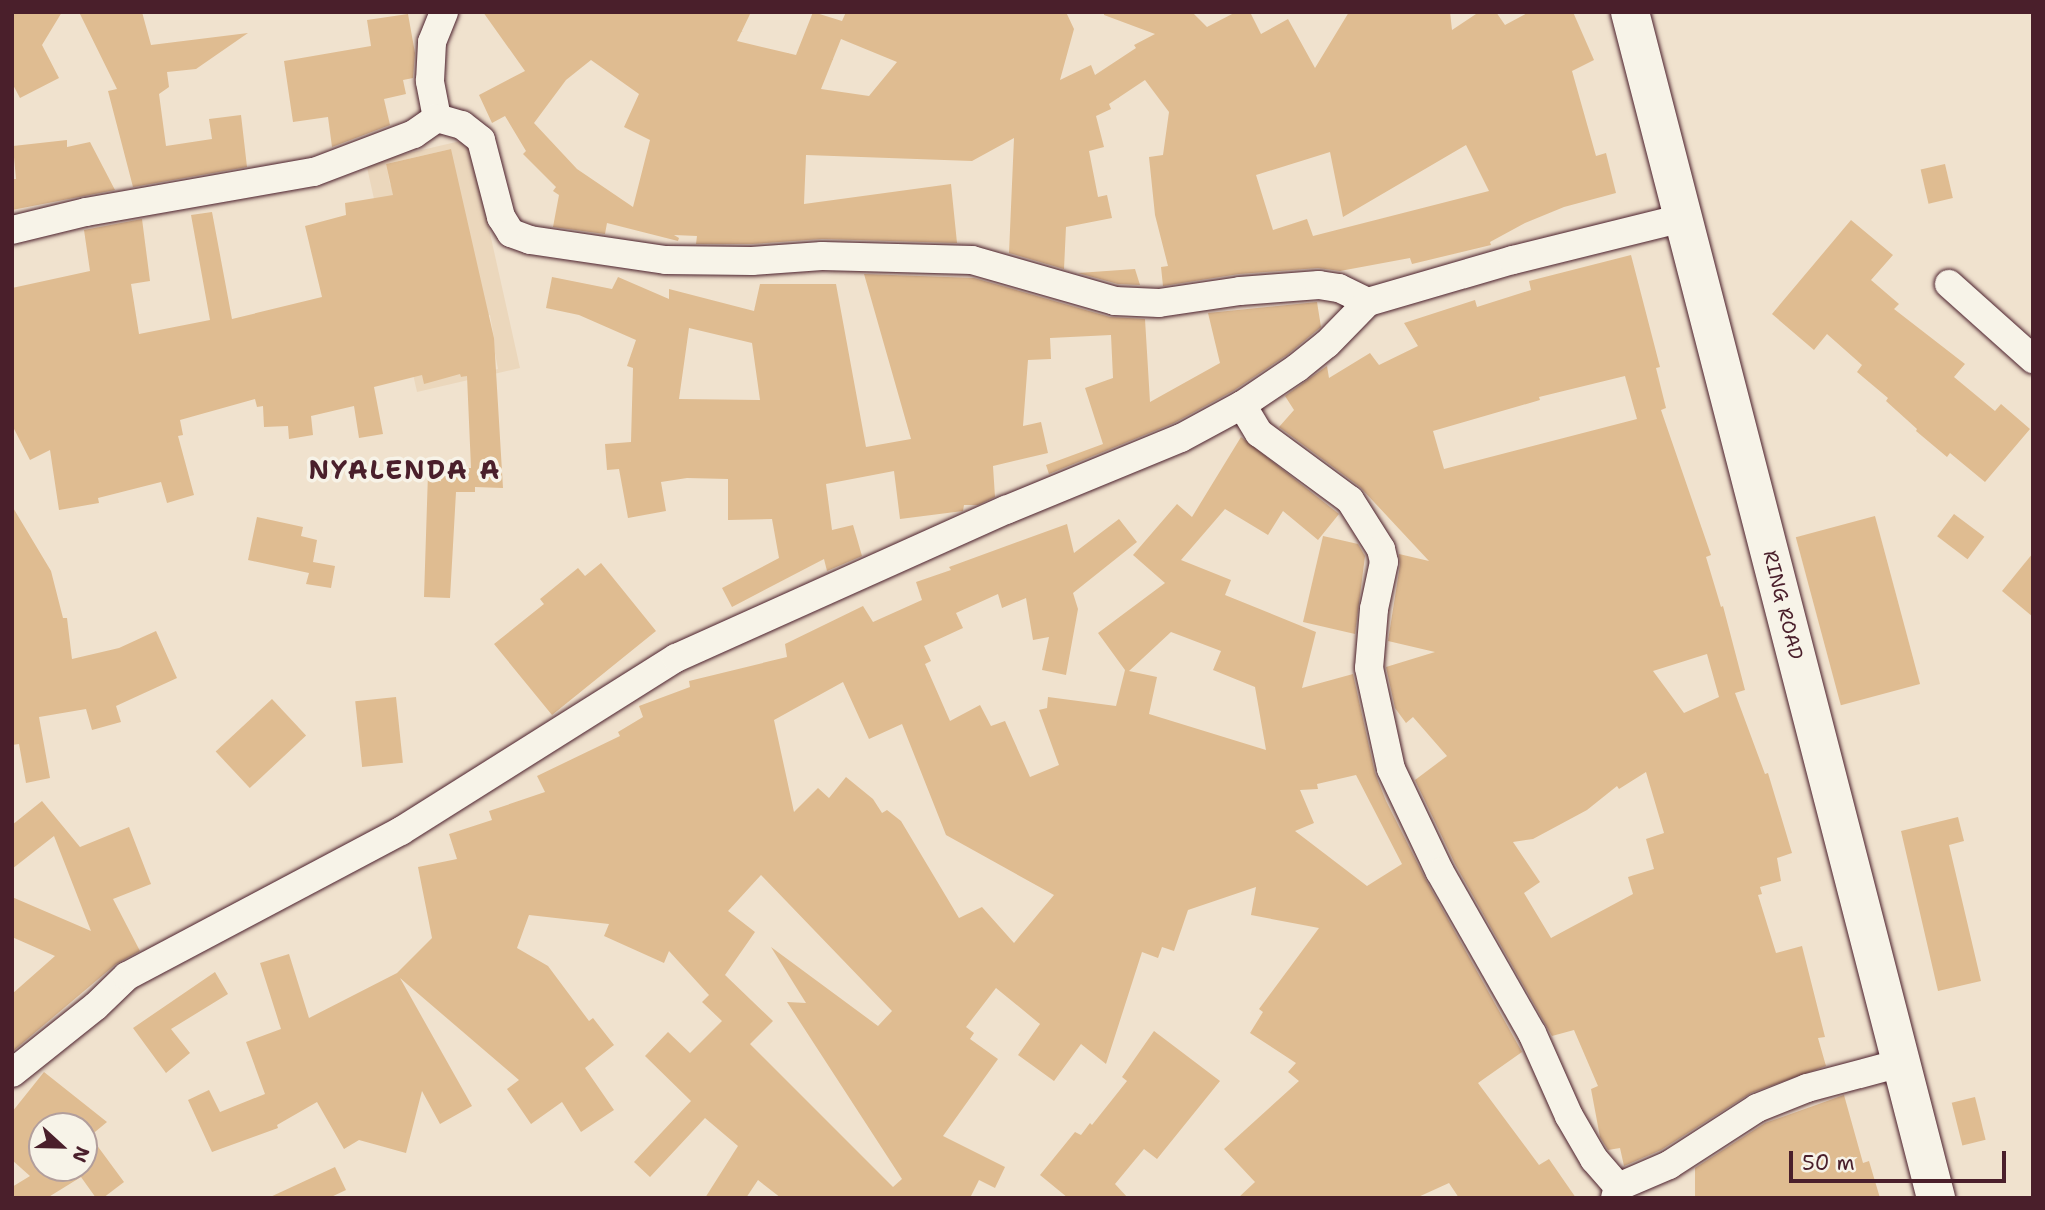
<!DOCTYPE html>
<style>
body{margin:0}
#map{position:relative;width:2045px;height:1210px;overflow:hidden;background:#f0e2ce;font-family:"Shantell Sans",sans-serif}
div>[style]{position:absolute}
.built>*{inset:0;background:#ebd7bc}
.building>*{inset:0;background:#dfbc91;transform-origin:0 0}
.roads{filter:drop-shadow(0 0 2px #4a1f2b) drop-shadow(0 0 2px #4a1f2b)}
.street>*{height:28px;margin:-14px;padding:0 14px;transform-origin:14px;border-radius:14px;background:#f7f3e8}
.secondary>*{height:38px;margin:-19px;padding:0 19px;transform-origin:19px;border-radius:19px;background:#f7f3e8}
span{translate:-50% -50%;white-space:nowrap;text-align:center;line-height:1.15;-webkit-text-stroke:7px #f7f3e8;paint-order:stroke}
.street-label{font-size:19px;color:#4a1f2b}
.district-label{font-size:26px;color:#4a1f2b;font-weight:700;letter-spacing:2px}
.frame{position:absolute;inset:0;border:14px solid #4a1f2b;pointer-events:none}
.north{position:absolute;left:28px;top:1112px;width:70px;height:70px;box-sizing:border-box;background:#f7f3e8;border:2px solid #b29e9c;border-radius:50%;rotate:112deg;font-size:19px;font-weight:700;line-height:28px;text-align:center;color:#4a1f2b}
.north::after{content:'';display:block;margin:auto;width:24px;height:32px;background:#4a1f2b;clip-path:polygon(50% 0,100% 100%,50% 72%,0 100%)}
.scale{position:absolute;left:1789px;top:1151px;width:217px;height:32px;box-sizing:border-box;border:4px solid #4a1f2b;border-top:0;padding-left:9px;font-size:21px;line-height:24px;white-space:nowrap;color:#4a1f2b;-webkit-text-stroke:5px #f7f3e8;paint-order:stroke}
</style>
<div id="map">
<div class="built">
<i style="clip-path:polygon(evenodd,469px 139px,520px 368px,417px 392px,366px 163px,469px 139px,451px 149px,391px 185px,390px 184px,386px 164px,451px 149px,469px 139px,490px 315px,494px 338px,438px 351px,432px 328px,490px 315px,469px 139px,494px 348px,498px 369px,461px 377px,457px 356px,494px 348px)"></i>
</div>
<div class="building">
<i style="clip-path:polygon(12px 12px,62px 12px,42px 45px,59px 78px,20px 98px,12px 83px)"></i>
<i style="clip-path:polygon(79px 12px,142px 12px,151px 45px,248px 33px,196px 69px,167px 72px,169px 87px,159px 94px,166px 146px,212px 139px,209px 119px,241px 115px,247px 167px,133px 187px,108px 91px,117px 89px)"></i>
<i style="clip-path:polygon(evenodd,483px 12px,751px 12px,737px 41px,796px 55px,813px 12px,842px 21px,846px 12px,1066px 12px,1074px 29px,1060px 80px,1091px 65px,1095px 75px,1136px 48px,1134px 45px,1155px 34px,1104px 15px,1104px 12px,1192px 12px,1207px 27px,1236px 12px,1250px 12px,1261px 34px,1288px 19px,1315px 68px,1349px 12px,1450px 12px,1452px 30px,1479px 12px,1496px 12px,1505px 25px,1529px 12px,1573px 12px,1594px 60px,1572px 71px,1596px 156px,1606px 153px,1616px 193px,1564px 207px,1525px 223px,1490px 242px,1491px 245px,1412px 264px,1410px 258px,1340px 271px,1318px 268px,1239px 274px,1163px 286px,1161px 267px,1168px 266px,1155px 215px,1149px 157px,1163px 155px,1169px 112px,1145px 80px,1109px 104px,1111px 109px,1096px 116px,1104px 147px,1089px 151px,1098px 197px,1107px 195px,1112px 218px,1066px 227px,1064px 269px,1009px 253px,1014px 138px,972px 161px,806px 155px,804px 204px,951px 184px,957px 243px,822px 239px,752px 244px,696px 244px,697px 236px,674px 235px,679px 238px,678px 241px,607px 223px,605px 234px,553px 227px,559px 195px,553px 191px,556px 187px,523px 154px,526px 151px,505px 116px,492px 123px,479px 95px,525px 71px,483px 12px,841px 39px,897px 62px,869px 96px,821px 89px,841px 39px,483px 12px,591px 60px,639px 94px,624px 127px,650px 140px,633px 207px,577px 169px,534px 123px,566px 80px,591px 60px,483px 12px,1466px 145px,1489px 191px,1313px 236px,1307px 219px,1273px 230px,1256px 175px,1330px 152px,1343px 217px,1466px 145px)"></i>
<i style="clip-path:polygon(408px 14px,415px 53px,413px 78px,403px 80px,406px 94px,384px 99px,390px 125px,332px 147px,328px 117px,293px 122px,284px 61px,371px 46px,367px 20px)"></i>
<i style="clip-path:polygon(67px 140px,67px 147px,90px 142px,115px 190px,12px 210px,12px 179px,16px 179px,13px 146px)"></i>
<i style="clip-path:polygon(451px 149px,494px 338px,503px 488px,475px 487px,475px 492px,456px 492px,450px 598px,424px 597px,428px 473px,448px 473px,448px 468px,471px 468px,467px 376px,461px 377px,460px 374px,424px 384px,422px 375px,374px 387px,383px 434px,359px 438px,354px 406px,311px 416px,313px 435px,289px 439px,288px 426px,264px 427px,263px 406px,257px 407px,255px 399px,180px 420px,183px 435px,178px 436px,194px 495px,167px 503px,161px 482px,98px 498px,99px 503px,59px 510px,50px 450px,30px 460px,12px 425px,12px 288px,90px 271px,84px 230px,142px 219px,150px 281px,131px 284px,139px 334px,210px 320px,191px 215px,212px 212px,232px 319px,322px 297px,305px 226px,346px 215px,345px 203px,393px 195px,386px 164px)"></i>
<i style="left:1945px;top:164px;width:35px;height:25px;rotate:77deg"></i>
<i style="clip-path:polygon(1851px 220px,1893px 255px,1871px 280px,1899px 304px,1894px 309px,1965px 364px,1954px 377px,1995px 411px,2001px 404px,2030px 429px,1985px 482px,1950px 453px,1947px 457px,1916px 431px,1917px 429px,1886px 401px,1888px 398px,1857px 372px,1862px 365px,1827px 334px,1814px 350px,1772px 314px)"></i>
<i style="clip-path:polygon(evenodd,1631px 255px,1660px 367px,1656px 368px,1666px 408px,1661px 410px,1711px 555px,1706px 557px,1721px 607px,1723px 606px,1745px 690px,1735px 693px,1765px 774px,1768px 773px,1792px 853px,1777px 858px,1781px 881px,1760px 887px,1762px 894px,1758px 895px,1776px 953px,1802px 946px,1825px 1037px,1818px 1038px,1826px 1066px,1751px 1093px,1661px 1150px,1624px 1166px,1620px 1148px,1608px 1150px,1600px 1137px,1591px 1089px,1598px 1086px,1574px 1030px,1552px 1036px,1455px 864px,1415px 780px,1447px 756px,1413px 717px,1406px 723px,1395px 708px,1386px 667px,1435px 652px,1388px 641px,1400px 565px,1399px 554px,1429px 561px,1360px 487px,1279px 427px,1294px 410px,1285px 396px,1327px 366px,1329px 378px,1370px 353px,1379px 365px,1418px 346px,1404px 323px,1475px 300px,1477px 307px,1531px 290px,1529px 281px,1631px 255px,1625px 376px,1637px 419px,1444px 469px,1433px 431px,1540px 400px,1539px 397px,1625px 376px,1631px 255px,1707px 654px,1719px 697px,1684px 713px,1653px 671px,1707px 654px,1631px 255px,1646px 772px,1664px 833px,1646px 839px,1654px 869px,1628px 877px,1633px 894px,1551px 938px,1524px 893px,1540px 882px,1513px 842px,1533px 839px,1587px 810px,1617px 786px,1619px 789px,1646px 772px)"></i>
<i style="clip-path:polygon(1135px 269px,1140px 285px,1118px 284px,1078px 273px)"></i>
<i style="clip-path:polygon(evenodd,864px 274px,974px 278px,1110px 317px,1145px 319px,1150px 402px,1220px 363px,1208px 313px,1317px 302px,1321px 327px,1287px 355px,1233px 391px,1174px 423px,1049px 474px,1046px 465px,1103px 444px,1085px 388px,1113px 378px,1111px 335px,1050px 338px,1051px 359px,1028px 360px,1023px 426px,1041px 422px,1048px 453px,993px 466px,995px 497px,978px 505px,964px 505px,963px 511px,900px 519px,894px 471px,826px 484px,832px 530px,853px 525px,862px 556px,827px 571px,824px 559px,732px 607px,722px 588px,779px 558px,772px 519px,728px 520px,728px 479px,687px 478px,661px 482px,666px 511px,628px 518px,619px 469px,607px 470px,605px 444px,631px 442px,633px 368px,627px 366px,636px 340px,579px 315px,546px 308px,552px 277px,612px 289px,618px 277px,669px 299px,669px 289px,754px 311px,760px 284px,836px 284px,866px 447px,911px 439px,864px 274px,689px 328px,752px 343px,760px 400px,679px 399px,689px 328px)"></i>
<i style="clip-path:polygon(evenodd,1241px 437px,1339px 514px,1318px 540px,1283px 511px,1268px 535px,1225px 509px,1181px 560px,1231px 580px,1225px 595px,1316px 632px,1302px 688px,1353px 674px,1375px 773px,1386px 801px,1426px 880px,1522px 1052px,1478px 1083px,1539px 1165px,1549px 1159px,1576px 1198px,1459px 1198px,1449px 1183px,1416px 1198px,1238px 1198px,1255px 1182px,1224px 1149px,1299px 1081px,1288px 1072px,1296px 1063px,1250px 1033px,1263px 1012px,1259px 1009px,1319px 928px,1251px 915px,1256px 887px,1188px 910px,1174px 951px,1162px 947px,1158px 958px,1142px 952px,1106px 1064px,1081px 1044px,1054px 1081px,1018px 1055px,1040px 1024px,996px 988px,966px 1027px,974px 1033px,970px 1039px,998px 1059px,943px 1136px,1005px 1167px,995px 1188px,979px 1180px,970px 1198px,781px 1198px,758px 1180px,746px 1198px,705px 1198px,738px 1146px,705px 1118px,650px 1177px,634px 1162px,691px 1101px,645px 1056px,668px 1032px,690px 1053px,722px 1021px,702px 1002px,709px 995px,669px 951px,664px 963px,604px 936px,609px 924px,529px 915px,517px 948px,548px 966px,589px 1021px,593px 1018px,614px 1045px,585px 1068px,614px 1110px,581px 1132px,562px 1102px,531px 1124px,507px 1089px,519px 1080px,400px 978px,472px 1106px,440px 1124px,422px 1091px,406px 1153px,359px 1140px,344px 1149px,317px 1102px,277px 1125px,278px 1128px,212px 1152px,188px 1100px,209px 1090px,220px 1112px,265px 1094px,246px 1042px,281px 1029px,260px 963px,289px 954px,309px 1018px,397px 973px,432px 938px,418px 867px,457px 859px,449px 834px,492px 820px,489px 811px,545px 792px,537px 776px,620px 736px,618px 732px,643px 717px,639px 706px,690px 687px,689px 681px,787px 657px,785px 644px,863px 606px,873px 622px,922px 600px,916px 582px,951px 570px,949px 567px,1067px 524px,1074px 553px,1119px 519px,1137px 542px,1073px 593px,1078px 609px,1066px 675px,1042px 670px,1049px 637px,1033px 640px,1026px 598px,1002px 608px,998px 594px,956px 613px,963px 628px,924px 646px,931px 661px,925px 664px,950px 721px,980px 705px,991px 726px,1005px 721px,1030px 777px,1059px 765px,1039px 710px,1047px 708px,1048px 697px,1116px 706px,1125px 670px,1098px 633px,1165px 583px,1133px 555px,1177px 504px,1192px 517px,1241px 437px,1171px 632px,1221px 651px,1213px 670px,1255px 687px,1266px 750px,1149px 714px,1157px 677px,1129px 671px,1171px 632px,1241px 437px,843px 682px,869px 739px,902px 724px,946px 835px,1054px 895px,1014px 943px,982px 907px,959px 918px,901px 821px,887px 810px,882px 813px,873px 799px,846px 777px,829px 798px,818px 788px,794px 812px,774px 720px,843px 682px,1241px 437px,1356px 775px,1402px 864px,1367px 886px,1295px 831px,1314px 823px,1300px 790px,1318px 789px,1317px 784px,1356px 775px,1241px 437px,761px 875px,892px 1011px,878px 1026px,771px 947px,806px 1003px,787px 1002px,902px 1179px,893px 1187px,750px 1044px,773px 1021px,725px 975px,755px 932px,728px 911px,761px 875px)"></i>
<i style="clip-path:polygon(12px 506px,51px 571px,63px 618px,67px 618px,72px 659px,119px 648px,156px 631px,177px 678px,116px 706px,121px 722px,92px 730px,86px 709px,39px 717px,50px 778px,26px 783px,19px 744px,12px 745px)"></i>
<i style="left:1954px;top:514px;width:38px;height:28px;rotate:37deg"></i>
<i style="left:1875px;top:516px;width:174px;height:82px;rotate:75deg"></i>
<i style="clip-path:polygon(257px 517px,303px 527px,301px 536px,317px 540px,313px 562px,335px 566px,331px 588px,306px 584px,309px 573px,248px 560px)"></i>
<i style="clip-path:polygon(1323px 536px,1358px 544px,1365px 556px,1355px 634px,1303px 622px)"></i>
<i style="clip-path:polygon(2033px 553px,2033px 617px,2002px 591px)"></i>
<i style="clip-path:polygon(601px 563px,656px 631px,552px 715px,494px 644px,544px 604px,540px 599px,578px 568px,585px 576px)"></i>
<i style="left:396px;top:697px;width:66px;height:41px;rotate:84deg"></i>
<i style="left:272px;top:699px;width:50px;height:77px;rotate:47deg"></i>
<i style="clip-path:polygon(42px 801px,80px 847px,129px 827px,151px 884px,113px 899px,140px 951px,116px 964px,12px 1052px,12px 994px,55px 956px,12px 937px,12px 897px,91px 931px,54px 836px,12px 869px,12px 825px)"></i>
<i style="clip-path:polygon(1958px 817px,1964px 841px,1949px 845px,1981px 981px,1938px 991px,1901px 831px)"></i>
<i style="clip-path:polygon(215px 972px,228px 994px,171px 1029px,190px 1053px,166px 1073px,133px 1028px)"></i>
<i style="clip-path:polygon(1154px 1031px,1220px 1081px,1157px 1159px,1144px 1149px,1115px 1184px,1128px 1198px,1068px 1198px,1040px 1175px,1075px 1132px,1081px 1135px,1090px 1123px,1092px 1125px,1127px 1081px,1122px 1077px)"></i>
<i style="clip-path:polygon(44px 1072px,107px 1122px,84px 1141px,84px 1126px,42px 1126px,42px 1168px,84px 1168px,84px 1150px,96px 1144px,124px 1182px,103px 1198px,96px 1198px,81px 1177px,47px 1198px,12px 1198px,12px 1187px,30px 1176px,12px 1160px,12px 1112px)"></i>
<i style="clip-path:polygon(1844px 1095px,1863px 1163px,1869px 1161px,1880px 1198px,1695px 1198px,1695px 1168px,1765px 1123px)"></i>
<i style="left:1975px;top:1097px;width:44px;height:24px;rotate:76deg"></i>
<i style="clip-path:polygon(335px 1167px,346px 1190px,329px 1198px,268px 1198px)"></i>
</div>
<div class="roads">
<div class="street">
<i style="left:437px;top:118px;width:38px;rotate:-101deg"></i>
<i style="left:430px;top:81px;width:39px;rotate:-87deg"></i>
<i style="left:432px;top:42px;width:32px;rotate:-68deg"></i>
<i style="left:12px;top:230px;width:76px;rotate:-13.7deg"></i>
<i style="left:86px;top:212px;width:231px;rotate:-10deg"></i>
<i style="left:314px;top:172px;width:107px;rotate:-20.8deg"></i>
<i style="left:414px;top:134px;width:28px;rotate:-35deg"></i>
<i style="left:437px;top:118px;width:26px;rotate:16deg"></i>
<i style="left:462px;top:125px;width:24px;rotate:38deg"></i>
<i style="left:481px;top:140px;width:80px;rotate:75.4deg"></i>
<i style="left:501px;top:217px;width:19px;rotate:58deg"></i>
<i style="left:511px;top:233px;width:20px;rotate:20deg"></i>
<i style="left:530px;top:240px;width:137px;rotate:8.4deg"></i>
<i style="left:666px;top:260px;width:86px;rotate:0.7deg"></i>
<i style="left:752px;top:261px;width:70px;rotate:-4.1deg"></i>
<i style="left:822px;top:256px;width:150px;rotate:1.5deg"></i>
<i style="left:972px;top:260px;width:149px;rotate:16deg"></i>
<i style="left:1115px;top:301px;width:44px;rotate:2.6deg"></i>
<i style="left:1159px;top:303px;width:82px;rotate:-8.4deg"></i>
<i style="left:1240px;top:291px;width:79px;rotate:-4.3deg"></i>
<i style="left:1319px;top:285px;width:20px;rotate:9deg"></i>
<i style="left:1339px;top:288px;width:32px;rotate:26deg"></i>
<i style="left:1368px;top:302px;width:151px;rotate:-16.2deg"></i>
<i style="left:1513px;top:260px;width:175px;rotate:-13.9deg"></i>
<i style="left:1949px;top:284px;width:113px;rotate:41.8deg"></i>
<i style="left:1242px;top:405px;width:33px;rotate:59deg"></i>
<i style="left:1259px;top:433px;width:113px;rotate:36.4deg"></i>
<i style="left:1350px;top:500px;width:58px;rotate:57.7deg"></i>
<i style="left:1381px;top:549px;width:13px;rotate:77deg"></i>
<i style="left:1384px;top:562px;width:48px;rotate:102deg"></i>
<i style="left:1374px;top:609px;width:59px;rotate:94.8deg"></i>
<i style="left:1369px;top:668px;width:103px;rotate:77.7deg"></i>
<i style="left:1391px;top:769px;width:114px;rotate:64.6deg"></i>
<i style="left:1440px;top:872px;width:185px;rotate:60.3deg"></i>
<i style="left:1532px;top:1033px;width:91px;rotate:66deg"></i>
<i style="left:1569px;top:1116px;width:50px;rotate:59.8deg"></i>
<i style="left:1594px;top:1159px;width:37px;rotate:49deg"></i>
<i style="left:12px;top:1073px;width:107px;rotate:-38.6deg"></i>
<i style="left:96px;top:1006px;width:43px;rotate:-44.1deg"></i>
<i style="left:127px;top:976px;width:310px;rotate:-27.9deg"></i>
<i style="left:401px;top:831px;width:325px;rotate:-32.2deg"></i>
<i style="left:676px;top:658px;width:362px;rotate:-24.2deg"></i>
<i style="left:1006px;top:510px;width:189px;rotate:-22.4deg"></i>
<i style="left:1181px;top:438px;width:69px;rotate:-28.4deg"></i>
<i style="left:1242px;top:405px;width:66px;rotate:-33.9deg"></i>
<i style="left:1297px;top:368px;width:38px;rotate:-39deg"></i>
<i style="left:1327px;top:344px;width:59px;rotate:-45.7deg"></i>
<i style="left:1615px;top:1198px;width:11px;rotate:-75deg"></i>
<i style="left:1618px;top:1187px;width:56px;rotate:-23.3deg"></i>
<i style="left:1669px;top:1165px;width:105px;rotate:-32.9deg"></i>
<i style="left:1757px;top:1108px;width:54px;rotate:-21.8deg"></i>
<i style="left:1807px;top:1088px;width:97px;rotate:-14.9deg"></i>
</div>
<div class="secondary">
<i style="left:1630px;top:12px;width:1225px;rotate:75.53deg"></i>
</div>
</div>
<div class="street-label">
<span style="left:1783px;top:605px;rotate:76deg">RING ROAD</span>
</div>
<div class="district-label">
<span style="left:405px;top:470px">NYALENDA A</span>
</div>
<div class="frame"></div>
<div class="north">N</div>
<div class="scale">50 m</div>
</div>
